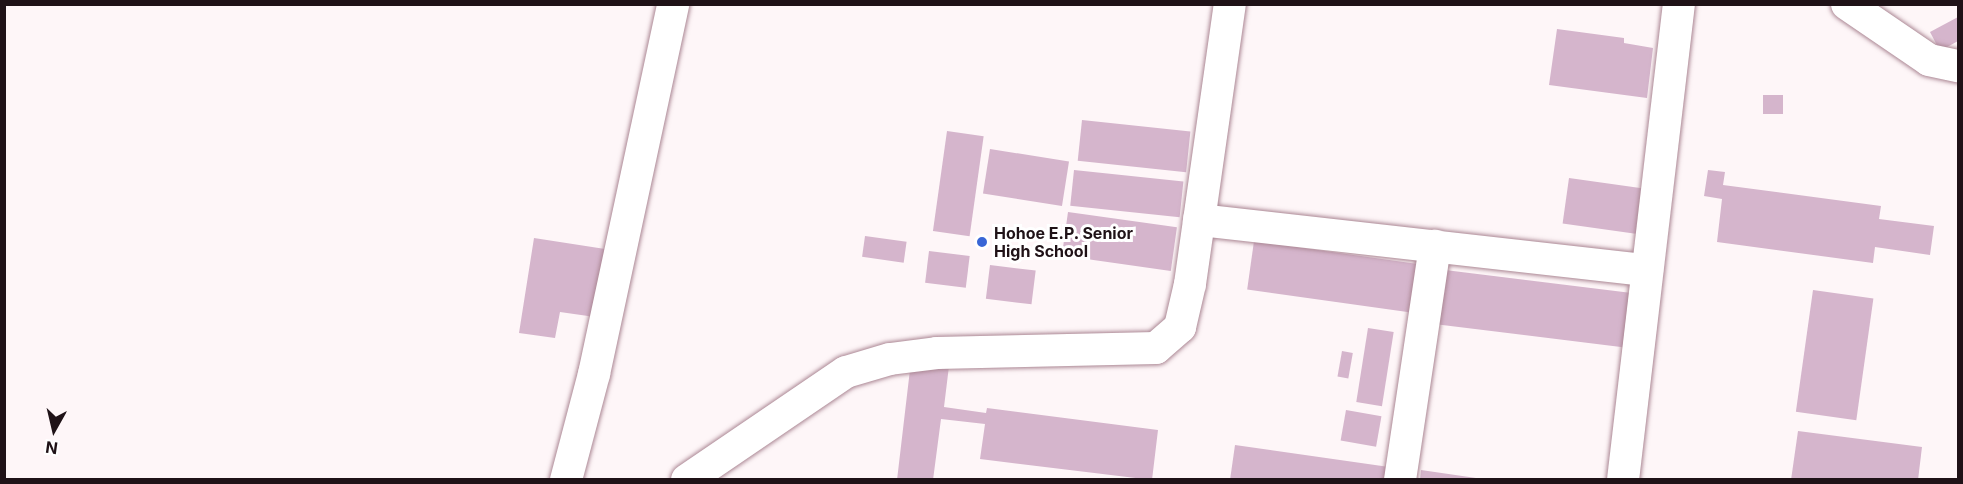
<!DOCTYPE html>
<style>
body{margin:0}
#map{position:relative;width:1963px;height:484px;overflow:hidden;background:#fef6f8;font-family:Inter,sans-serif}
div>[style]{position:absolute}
.building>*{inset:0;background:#d5b5cc;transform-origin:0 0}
.roads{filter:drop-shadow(0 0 2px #ab8794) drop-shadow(0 0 2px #ab8794)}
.minor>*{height:32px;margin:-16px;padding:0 16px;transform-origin:16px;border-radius:16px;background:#fff}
.dots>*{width:16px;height:16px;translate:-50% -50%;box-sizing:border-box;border:3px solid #fff;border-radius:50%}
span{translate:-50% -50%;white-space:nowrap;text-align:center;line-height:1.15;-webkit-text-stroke:6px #fff;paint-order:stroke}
.poi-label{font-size:16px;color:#1f1217;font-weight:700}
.left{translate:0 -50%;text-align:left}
.frame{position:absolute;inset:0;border:6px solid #1f1217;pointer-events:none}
.north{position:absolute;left:24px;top:400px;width:60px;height:60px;-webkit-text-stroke:4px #fff;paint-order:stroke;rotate:188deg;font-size:16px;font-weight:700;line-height:24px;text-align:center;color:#1f1217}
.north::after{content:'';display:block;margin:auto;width:21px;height:27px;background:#1f1217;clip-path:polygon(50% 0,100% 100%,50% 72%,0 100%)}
</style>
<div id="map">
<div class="building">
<i style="clip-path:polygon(1958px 17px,1958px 41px,1940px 51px,1930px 32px)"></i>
<i style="clip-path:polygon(1557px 29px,1624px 38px,1624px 43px,1653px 48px,1647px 98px,1549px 85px)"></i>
<i style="left:1763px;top:95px;width:20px;height:19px"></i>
<i style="left:1082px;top:120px;width:109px;height:41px;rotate:6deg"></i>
<i style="left:947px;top:131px;width:37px;height:101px;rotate:8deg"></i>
<i style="left:990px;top:149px;width:80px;height:45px;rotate:9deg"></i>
<i style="left:1074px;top:170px;width:110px;height:36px;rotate:6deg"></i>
<i style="clip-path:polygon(1708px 170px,1725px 172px,1723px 185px,1881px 206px,1879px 219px,1934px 226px,1930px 255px,1875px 247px,1873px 263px,1717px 242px,1722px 199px,1704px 196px)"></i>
<i style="left:1569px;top:178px;width:79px;height:46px;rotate:8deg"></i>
<i style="left:1068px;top:212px;width:110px;height:44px;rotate:8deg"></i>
<i style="left:865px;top:236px;width:42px;height:21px;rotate:8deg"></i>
<i style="clip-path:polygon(534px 238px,605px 249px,595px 317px,560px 312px,555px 338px,519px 333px)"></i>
<i style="left:1254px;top:241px;width:169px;height:49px;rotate:8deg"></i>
<i style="left:929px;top:251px;width:41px;height:32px;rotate:7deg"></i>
<i style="left:990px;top:265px;width:46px;height:34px;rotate:7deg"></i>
<i style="left:1445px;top:270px;width:186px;height:55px;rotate:7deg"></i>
<i style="left:1813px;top:290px;width:61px;height:123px;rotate:8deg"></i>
<i style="left:1368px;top:328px;width:26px;height:75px;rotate:9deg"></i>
<i style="left:1342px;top:351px;width:11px;height:26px;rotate:10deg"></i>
<i style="clip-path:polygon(911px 361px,949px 366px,944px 407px,986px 413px,987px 408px,1158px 430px,1152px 480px,980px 459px,985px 424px,941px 419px,933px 480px,897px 480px)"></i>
<i style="left:1346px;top:410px;width:36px;height:31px;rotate:10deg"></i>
<i style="clip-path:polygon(1798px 431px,1922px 447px,1918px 480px,1791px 480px)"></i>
<i style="clip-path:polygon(1235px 445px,1396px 468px,1395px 480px,1230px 480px)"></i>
<i style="clip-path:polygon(1421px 470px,1476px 478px,1476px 480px,1420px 480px)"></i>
</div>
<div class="roads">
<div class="minor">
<i style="left:1847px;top:4px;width:99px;rotate:34.3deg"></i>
<i style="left:1929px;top:60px;width:30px;rotate:12deg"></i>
<i style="left:1199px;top:220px;width:451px;rotate:6.4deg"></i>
<i style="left:566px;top:480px;width:110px;rotate:-75.2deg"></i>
<i style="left:594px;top:374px;width:378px;rotate:-77.9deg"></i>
<i style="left:687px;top:480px;width:192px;rotate:-34.2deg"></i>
<i style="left:846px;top:372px;width:46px;rotate:-16.5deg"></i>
<i style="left:890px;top:359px;width:47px;rotate:-7.3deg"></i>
<i style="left:937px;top:353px;width:219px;rotate:-1.3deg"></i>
<i style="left:1156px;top:348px;width:32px;rotate:-41deg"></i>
<i style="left:1180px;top:327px;width:44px;rotate:-76.9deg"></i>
<i style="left:1190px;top:284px;width:283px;rotate:-81.9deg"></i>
<i style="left:1400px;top:480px;width:237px;rotate:-81.5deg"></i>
<i style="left:1623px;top:480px;width:479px;rotate:-83.3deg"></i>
</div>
</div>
<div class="dots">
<i style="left:982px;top:242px;background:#3966d6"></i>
</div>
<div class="poi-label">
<span class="left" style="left:994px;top:242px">Hohoe E.P. Senior<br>High School</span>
</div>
<div class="frame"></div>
<div class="north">N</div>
</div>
